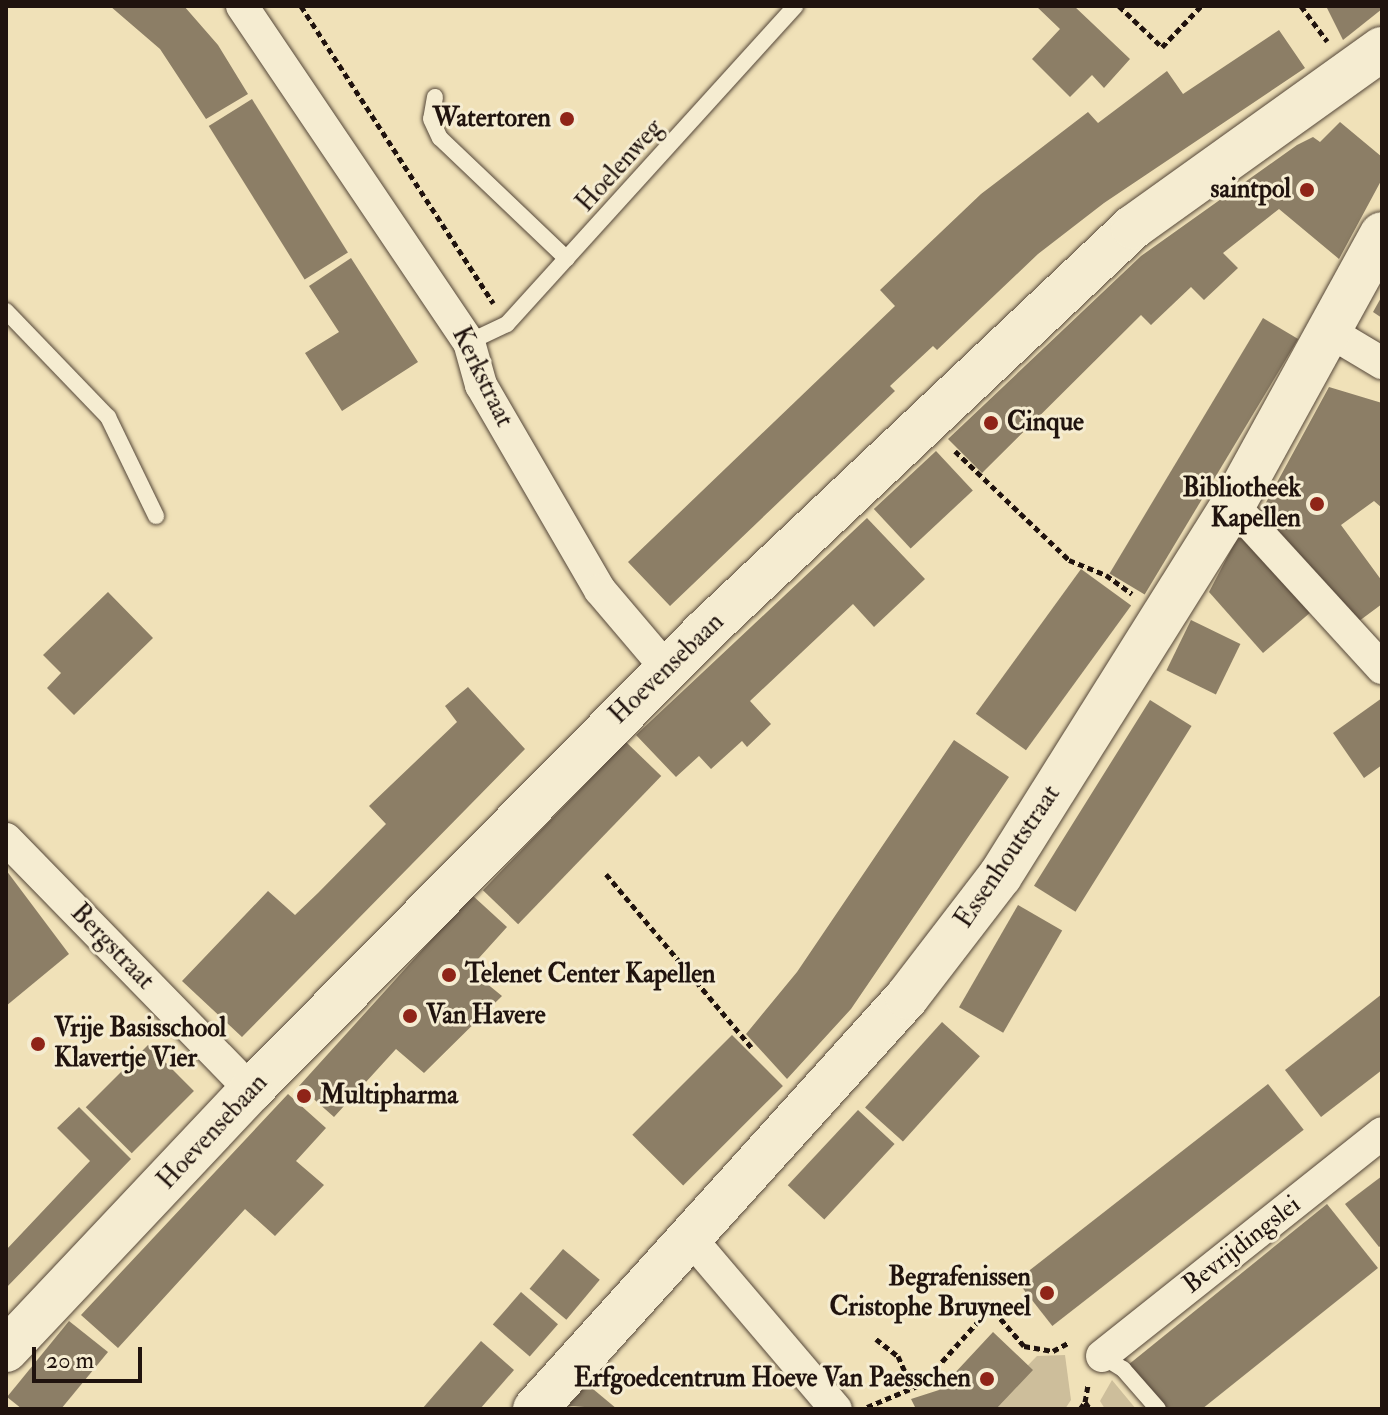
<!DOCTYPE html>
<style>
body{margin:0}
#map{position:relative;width:1388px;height:1415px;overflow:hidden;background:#f0e1b8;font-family:"IM FELL Double Pica",serif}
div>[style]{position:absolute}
.green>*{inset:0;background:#cdbe9b}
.building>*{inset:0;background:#8c7e66;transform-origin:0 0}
.path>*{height:5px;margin-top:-2.5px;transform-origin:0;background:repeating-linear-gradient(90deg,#20130e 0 6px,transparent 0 10px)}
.roads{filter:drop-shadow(0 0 2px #544638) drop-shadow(0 0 2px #544638)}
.lane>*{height:16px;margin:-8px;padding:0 8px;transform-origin:8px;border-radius:8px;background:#f5ecd1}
.street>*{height:32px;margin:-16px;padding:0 16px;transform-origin:16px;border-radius:16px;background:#f5ecd1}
.secondary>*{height:44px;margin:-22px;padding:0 22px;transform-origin:22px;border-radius:22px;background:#f5ecd1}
.dots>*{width:22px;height:22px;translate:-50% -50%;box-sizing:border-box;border:4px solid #f5ecd1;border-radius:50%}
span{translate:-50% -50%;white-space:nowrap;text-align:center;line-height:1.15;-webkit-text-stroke:6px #f5ecd1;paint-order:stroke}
.poi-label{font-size:26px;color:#20130e;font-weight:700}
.right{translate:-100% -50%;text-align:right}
.left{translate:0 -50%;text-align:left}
.street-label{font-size:26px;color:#20130e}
.frame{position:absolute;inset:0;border:8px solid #20130e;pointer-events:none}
.scale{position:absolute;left:32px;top:1347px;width:110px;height:36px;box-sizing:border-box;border:4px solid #20130e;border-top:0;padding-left:10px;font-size:24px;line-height:28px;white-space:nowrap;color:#20130e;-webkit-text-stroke:6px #f5ecd1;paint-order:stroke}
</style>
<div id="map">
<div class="green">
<i style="clip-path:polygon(1065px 1355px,1071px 1400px,1065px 1409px,985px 1409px,1037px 1356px)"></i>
<i style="clip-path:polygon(1112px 1380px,1136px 1409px,1105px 1409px,1100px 1401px)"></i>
</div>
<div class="building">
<i style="clip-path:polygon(110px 6px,184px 6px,218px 45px,248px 94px,206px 119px,160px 49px)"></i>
<i style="clip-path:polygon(1036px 6px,1074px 6px,1130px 59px,1104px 88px,1092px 75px,1070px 97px,1032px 59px,1060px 29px)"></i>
<i style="clip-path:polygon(1326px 6px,1382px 6px,1382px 9px,1343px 40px)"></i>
<i style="clip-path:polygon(1279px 30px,1305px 68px,1104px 203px,1038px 254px,937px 350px,933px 346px,890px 386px,895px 391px,670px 606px,628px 562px,895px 306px,880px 290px,981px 194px,1088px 112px,1098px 123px,1167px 71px,1183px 94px)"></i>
<i style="left:252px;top:99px;width:181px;height:51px;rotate:58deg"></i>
<i style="clip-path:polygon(1340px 122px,1382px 157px,1382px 179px,1339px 259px,1279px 209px,1223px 253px,1238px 268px,1204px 300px,1191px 287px,1151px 325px,1141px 315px,982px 473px,948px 439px,1141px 256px,1297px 145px,1313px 137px,1320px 142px)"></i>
<i style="clip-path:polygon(351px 258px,418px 362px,342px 411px,305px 353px,339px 332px,309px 286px)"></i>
<i style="clip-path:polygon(1382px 296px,1382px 318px,1373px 312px)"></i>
<i style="left:1263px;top:318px;width:41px;height:298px;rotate:31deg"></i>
<i style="clip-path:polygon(1329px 387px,1382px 403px,1382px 508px,1374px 501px,1341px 525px,1382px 581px,1382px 604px,1351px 627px,1257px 519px)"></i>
<i style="left:936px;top:451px;width:54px;height:85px;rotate:47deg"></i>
<i style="clip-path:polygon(867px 518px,925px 579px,874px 627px,853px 604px,750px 701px,771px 724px,747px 747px,742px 741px,711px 769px,699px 756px,676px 777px,636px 735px)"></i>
<i style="clip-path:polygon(1245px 523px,1318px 606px,1263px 653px,1209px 592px)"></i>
<i style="left:1081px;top:569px;width:62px;height:179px;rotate:36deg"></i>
<i style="clip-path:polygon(108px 592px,153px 638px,74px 715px,47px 688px,61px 673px,43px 655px)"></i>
<i style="left:1191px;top:620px;width:55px;height:56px;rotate:26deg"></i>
<i style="clip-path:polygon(468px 687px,525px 749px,242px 1037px,182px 981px,268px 891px,295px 915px,318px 893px,386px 824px,369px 806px,457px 722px,445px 706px)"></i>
<i style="clip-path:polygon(1382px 698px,1382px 765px,1364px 778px,1333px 733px)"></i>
<i style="left:1150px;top:700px;width:49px;height:219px;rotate:32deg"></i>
<i style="clip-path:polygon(954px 740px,1009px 777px,851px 1009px,787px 1079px,746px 1034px,797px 972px)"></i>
<i style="left:626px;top:742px;width:49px;height:206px;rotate:44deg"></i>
<i style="clip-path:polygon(6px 870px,69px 954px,6px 1006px)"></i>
<i style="clip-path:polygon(472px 895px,507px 927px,469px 969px,502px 996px,424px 1073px,396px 1049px,334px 1117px,299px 1086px)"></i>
<i style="left:1018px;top:905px;width:51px;height:118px;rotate:30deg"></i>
<i style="clip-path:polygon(1382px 994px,1382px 1070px,1321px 1117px,1285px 1070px)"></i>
<i style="left:942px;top:1022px;width:51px;height:115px;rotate:42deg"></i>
<i style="left:732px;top:1035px;width:72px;height:141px;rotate:45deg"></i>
<i style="left:148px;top:1045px;width:65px;height:88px;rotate:45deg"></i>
<i style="left:1268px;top:1084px;width:58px;height:319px;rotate:52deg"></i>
<i style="clip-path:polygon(288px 1094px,326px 1128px,296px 1161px,324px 1185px,275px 1236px,245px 1209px,118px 1348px,81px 1315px)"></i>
<i style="clip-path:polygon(79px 1107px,131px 1159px,6px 1288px,6px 1250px,90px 1161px,57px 1128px)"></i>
<i style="left:858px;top:1110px;width:50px;height:103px;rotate:43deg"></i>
<i style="clip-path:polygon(1382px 1176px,1382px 1245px,1379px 1247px,1345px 1204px)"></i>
<i style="clip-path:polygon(1327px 1204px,1378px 1268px,1202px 1409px,1163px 1409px,1128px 1365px)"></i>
<i style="left:563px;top:1249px;width:48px;height:52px;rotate:40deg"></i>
<i style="left:521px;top:1292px;width:49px;height:43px;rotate:41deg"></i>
<i style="clip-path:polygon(69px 1321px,108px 1352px,61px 1409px,22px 1409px,7px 1397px)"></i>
<i style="clip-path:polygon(993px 1332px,1033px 1370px,996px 1409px,916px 1409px,911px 1399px,939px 1390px)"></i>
<i style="clip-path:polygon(481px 1341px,514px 1370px,480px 1409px,422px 1409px)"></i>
<i style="clip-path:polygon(587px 1384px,617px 1409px,568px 1406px)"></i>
</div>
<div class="path">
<i style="left:301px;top:6px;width:354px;rotate:57.1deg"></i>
<i style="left:1119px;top:6px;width:59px;rotate:43.6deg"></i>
<i style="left:1162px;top:47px;width:57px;rotate:-46.4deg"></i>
<i style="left:1301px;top:6px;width:44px;rotate:53.4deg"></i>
<i style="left:955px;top:451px;width:158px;rotate:43.7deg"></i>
<i style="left:1069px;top:560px;width:40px;rotate:22deg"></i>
<i style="left:1106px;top:575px;width:32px;rotate:36deg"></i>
<i style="left:606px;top:874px;width:226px;rotate:50deg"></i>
<i style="left:876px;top:1339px;width:28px;rotate:38deg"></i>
<i style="left:898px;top:1356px;width:35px;rotate:66deg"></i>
<i style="left:1085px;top:1402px;width:17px;rotate:-80deg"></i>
<i style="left:867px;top:1407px;width:60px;rotate:-22.7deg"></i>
<i style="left:922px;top:1384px;width:93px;rotate:-48.1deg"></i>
<i style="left:984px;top:1315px;width:11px;rotate:-22deg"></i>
<i style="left:994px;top:1311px;width:46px;rotate:49.4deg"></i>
<i style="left:1024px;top:1346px;width:29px;rotate:10deg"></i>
<i style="left:1053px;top:1351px;width:19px;rotate:-28deg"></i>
<i style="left:1080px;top:1409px;width:9px;rotate:-54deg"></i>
<i style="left:1085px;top:1402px;width:9px;rotate:54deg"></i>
</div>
<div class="roads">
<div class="lane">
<i style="left:435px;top:97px;width:22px;rotate:100deg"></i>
<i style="left:431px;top:119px;width:21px;rotate:65deg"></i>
<i style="left:440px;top:138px;width:175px;rotate:43.6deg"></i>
<i style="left:6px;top:311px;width:147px;rotate:46.1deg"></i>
<i style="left:108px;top:417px;width:110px;rotate:64.1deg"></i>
<i style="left:469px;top:342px;width:42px;rotate:-25.3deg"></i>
<i style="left:507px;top:324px;width:429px;rotate:-47.8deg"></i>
<i style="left:1102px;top:1356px;width:25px;rotate:32deg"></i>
<i style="left:1123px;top:1369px;width:53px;rotate:48.8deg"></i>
</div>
<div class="street">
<i style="left:242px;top:6px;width:405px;rotate:56deg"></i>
<i style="left:469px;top:342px;width:45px;rotate:74.4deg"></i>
<i style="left:481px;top:385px;width:237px;rotate:59.9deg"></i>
<i style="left:600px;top:590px;width:104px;rotate:49.7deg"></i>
<i style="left:1330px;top:332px;width:61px;rotate:30.8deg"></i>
<i style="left:1233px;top:505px;width:221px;rotate:47.6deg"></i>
<i style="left:6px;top:839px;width:351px;rotate:45.7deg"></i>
<i style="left:692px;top:1240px;width:222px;rotate:49.6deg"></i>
<i style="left:1102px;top:1356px;width:358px;rotate:-38.5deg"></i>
</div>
<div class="secondary">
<i style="left:6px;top:1350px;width:357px;rotate:-46.7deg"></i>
<i style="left:251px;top:1090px;width:644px;rotate:-45.31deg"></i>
<i style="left:704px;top:632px;width:590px;rotate:-43.35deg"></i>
<i style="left:1133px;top:227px;width:306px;rotate:-35.6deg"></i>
<i style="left:535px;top:1409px;width:555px;rotate:-47.92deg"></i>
<i style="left:907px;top:997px;width:153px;rotate:-52.5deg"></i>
<i style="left:1000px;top:876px;width:438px;rotate:-57.9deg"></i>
<i style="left:1233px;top:505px;width:309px;rotate:-61.2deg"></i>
</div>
</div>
<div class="dots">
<i style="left:567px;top:119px;background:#8f2418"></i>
<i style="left:1307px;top:190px;background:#8f2418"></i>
<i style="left:991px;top:423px;background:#8f2418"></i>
<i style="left:1317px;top:504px;background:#8f2418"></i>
<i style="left:449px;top:975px;background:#8f2418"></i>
<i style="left:410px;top:1016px;background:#8f2418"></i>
<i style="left:38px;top:1044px;background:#8f2418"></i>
<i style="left:304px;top:1096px;background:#8f2418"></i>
<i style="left:1047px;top:1293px;background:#8f2418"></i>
<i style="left:987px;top:1379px;background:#8f2418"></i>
</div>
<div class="poi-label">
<span class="right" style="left:551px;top:119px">Watertoren</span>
<span class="right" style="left:1291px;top:190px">saintpol</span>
<span class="left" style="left:1007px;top:423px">Cinque</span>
<span class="right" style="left:1301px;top:504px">Bibliotheek<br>Kapellen</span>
<span class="left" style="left:465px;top:975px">Telenet Center Kapellen</span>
<span class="left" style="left:426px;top:1016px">Van Havere</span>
<span class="left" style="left:54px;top:1044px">Vrije Basisschool<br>Klavertje Vier</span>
<span class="left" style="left:320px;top:1096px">Multipharma</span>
<span class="right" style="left:1031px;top:1293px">Begrafenissen<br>Cristophe Bruyneel</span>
<span class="right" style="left:971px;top:1379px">Erfgoedcentrum Hoeve Van Paesschen</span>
</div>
<div class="street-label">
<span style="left:620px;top:166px;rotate:-48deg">Hoelenweg</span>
<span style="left:482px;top:377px;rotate:64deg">Kerkstraat</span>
<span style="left:667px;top:669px;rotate:-44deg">Hoevensebaan</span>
<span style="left:1008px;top:857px;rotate:-56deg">Essenhoutstraat</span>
<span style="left:112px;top:947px;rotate:46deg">Bergstraat</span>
<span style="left:213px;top:1132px;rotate:-47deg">Hoevensebaan</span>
<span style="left:1242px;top:1245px;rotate:-38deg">Bevrijdingslei</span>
</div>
<div class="frame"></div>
<div class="scale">20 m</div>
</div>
